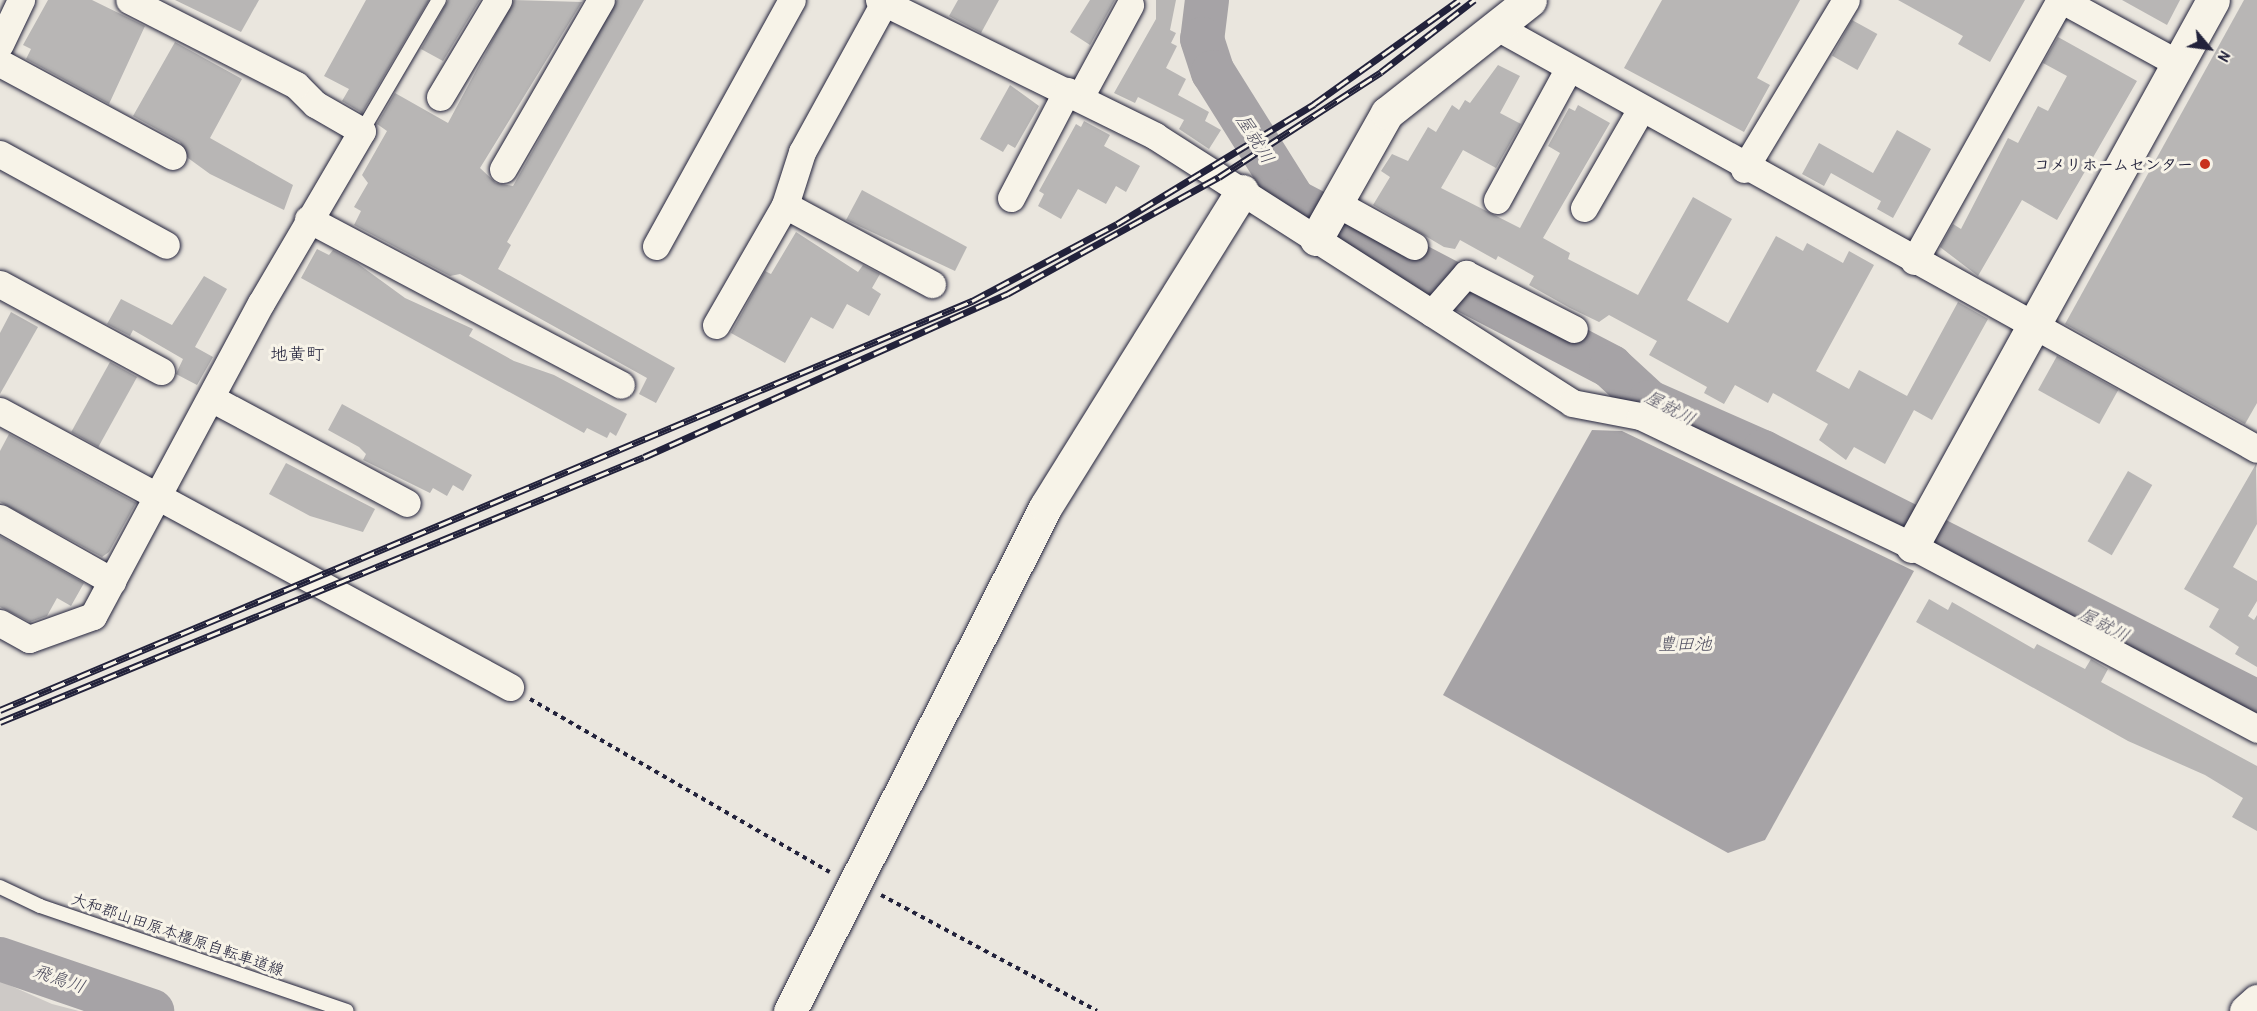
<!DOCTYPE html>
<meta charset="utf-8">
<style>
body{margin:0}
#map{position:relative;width:2257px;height:1011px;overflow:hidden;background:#eae6de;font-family:"Patrick Hand","Klee One",sans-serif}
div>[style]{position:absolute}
.green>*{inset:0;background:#cdc9c6}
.water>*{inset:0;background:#a6a3a6}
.river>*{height:44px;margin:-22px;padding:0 22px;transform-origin:22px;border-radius:22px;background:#a6a3a6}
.building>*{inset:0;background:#b8b6b5;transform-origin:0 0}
.path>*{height:4px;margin-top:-2px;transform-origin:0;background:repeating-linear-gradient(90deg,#22223b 0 4.5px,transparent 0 9px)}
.roads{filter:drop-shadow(0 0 2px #22223b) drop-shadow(0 0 2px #22223b)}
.lane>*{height:14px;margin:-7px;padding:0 7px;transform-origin:7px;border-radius:7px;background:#f7f3e8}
.street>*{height:27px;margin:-13.5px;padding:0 13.5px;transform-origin:13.5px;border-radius:13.5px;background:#f7f3e8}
.secondary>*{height:33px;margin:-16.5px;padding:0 16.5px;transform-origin:16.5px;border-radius:16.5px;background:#f7f3e8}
.rail>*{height:7px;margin-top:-3.5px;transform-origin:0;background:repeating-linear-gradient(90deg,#f7f3e8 0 14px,#22223b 0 28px);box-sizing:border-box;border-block:2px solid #22223b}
.dots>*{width:16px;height:16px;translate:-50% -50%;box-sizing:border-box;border:3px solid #f7f3e8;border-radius:50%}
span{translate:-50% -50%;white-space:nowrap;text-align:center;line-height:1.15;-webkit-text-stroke:6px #f7f3e8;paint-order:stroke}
.poi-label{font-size:16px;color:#22223b;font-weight:700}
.right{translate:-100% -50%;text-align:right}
.street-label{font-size:16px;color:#22223b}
.water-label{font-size:18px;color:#504f60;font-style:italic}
.neighbourhood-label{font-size:18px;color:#22223b}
.north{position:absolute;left:2179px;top:18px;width:60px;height:60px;-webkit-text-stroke:4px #f7f3e8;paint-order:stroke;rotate:119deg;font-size:16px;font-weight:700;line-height:24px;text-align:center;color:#22223b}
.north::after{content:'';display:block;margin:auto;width:21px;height:27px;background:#22223b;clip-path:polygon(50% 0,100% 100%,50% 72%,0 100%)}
</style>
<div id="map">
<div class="green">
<i style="clip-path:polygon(0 981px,52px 1004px,79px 1011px,0 1011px)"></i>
</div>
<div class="water">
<i style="clip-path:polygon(1592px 430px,1622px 431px,1914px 571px,1765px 840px,1728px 853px,1443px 695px)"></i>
</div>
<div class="river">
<i style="left:1207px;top:0;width:39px;rotate:97deg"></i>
<i style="left:1202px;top:39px;width:35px;rotate:72deg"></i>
<i style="left:1213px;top:72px;width:152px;rotate:57.9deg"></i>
<i style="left:1294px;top:201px;width:358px;rotate:27.6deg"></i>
<i style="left:1611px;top:367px;width:52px;rotate:42.6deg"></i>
<i style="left:1649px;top:402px;width:124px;rotate:23.7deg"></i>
<i style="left:1763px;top:452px;width:554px;rotate:26.84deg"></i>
<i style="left:0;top:959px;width:161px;rotate:18.9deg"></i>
</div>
<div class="building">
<i style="clip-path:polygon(48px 0,92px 0,145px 26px,109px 104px,26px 59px,31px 49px,23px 45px)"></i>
<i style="clip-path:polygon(175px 0,259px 0,241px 32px)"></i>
<i style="clip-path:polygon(366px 0,429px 0,362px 113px,342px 101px,349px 89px,324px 76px)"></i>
<i style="clip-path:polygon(448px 0,480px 0,443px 61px,421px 49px)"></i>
<i style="clip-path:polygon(514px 0,582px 2px,480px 168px,496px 183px,513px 186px,617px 0,644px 0,507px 242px,511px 245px,498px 269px,675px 368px,656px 403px,639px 394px,647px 378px,460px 274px,450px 276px,354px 225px,361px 211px,354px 207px,368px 183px,362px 175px,387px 131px,377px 124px,395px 93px,448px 123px)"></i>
<i style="clip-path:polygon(958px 0,999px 0,981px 33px,949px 16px)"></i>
<i style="clip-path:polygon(1090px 0,1115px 0,1090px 45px,1070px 32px)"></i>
<i style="clip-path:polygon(1156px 0,1176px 0,1170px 30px,1176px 33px,1171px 43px,1177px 46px,1166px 68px,1186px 79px,1178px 95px,1209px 112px,1205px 121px,1221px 130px,1209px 149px,1179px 129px,1184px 120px,1138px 97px,1135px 103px,1114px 93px,1156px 19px)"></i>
<i style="clip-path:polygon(1662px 0,1800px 0,1757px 78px,1770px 85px,1744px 132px,1624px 68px)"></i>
<i style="clip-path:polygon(1898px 0,2025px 0,1990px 62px,1958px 44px,1963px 36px)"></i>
<i style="clip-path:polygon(2122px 0,2180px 0,2167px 25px)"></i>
<i style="clip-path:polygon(2244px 0,2257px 0,2257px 403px,2245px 424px,2065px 324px)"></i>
<i style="left:1852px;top:20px;width:29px;height:41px;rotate:29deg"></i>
<i style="clip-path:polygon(2058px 37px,2137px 81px,2057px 220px,2022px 200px,1978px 276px,1940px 247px,1953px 224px,1961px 229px,2008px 138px,2018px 143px,2038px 106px,2048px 111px,2067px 76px,2043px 63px)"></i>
<i style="clip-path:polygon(175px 42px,242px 79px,210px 138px,293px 185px,284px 210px,210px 174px,188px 158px,180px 142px,133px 116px)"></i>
<i style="clip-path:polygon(1498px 65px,1520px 76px,1500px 113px,1521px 124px,1496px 168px,1463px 150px,1441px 188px,1520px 228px,1560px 153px,1548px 146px,1569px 108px,1575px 111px,1578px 105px,1610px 123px,1543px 238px,1570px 253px,1568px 259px,1638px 295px,1693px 197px,1732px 219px,1687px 300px,1728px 323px,1776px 236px,1803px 251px,1807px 243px,1843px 263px,1849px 251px,1874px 265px,1816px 371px,1849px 389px,1859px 370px,1907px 396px,1958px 302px,1988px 319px,1932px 420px,1914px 410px,1885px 464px,1854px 447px,1846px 460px,1819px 440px,1828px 424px,1773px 393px,1768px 403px,1735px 385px,1724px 404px,1704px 393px,1707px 387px,1649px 355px,1657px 341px,1609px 315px,1599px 322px,1570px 308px,1529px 285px,1534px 276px,1498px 256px,1496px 260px,1460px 240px,1455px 249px,1444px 247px,1373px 205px,1390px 177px,1381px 171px,1392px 154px,1408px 161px,1428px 127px,1436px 132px,1452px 105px,1459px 110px,1465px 100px,1470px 103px)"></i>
<i style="clip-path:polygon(1010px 85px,1039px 106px,1015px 148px,1008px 144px,1003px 152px,980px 139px)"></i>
<i style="clip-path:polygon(1084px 121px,1110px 135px,1104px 146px,1140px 166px,1126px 192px,1116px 186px,1106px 204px,1078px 189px,1061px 219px,1038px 206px,1044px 194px,1039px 191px,1076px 124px,1081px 127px)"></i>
<i style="clip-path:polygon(1897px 130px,1931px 149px,1893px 218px,1877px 209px,1881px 201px,1831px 173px,1824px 186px,1802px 174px,1819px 143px,1873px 173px)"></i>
<i style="clip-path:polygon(862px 190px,967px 247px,955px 271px,846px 220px)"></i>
<i style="clip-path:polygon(796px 232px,858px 272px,863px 265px,880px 274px,872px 288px,881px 294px,869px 316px,847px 304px,833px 329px,811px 317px,785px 363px,731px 333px,765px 271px,771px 274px)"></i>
<i style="clip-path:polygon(317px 249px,329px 255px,333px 250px,357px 263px,405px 298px,473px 329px,469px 336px,514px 361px,554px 375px,627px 414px,616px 436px,610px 432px,607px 438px,587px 428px,584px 433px,301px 278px)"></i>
<i style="clip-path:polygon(204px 276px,227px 289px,195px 347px,213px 357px,197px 385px,176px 374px,183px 359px,133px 330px,130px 336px,107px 324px,121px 299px,172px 325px)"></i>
<i style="clip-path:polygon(11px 312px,38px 327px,0 394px,0 333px)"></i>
<i style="left:2057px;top:356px;width:70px;height:39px;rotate:29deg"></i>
<i style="left:110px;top:362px;width:31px;height:80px;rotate:29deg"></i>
<i style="clip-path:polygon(342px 404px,472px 475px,463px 491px,453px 485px,447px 496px,433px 488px,430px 493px,363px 460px,366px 454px,359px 447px,328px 430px)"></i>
<i style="clip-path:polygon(9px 434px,136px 503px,109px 552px,102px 557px,0 502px,0 451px)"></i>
<i style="clip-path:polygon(286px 463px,375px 509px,363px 532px,310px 516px,269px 494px)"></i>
<i style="clip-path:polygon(2256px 464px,2257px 524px,2233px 567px,2257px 581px,2257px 601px,2248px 616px,2254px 620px,2257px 615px,2257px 667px,2235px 654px,2239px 647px,2209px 627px,2219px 609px,2184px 589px)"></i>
<i style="left:2128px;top:471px;width:28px;height:81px;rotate:30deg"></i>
<i style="clip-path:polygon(0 536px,84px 583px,71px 606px,57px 598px,47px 616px,30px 622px,0 607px)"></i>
<i style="clip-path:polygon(1929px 599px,1948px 610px,1952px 602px,2034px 649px,2037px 644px,2085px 669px,2091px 659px,2108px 669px,2101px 682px,2257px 766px,2257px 831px,2232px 817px,2243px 798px,2205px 775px,2128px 741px,1916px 622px)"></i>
</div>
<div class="path">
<i style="left:530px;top:699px;width:346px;rotate:30deg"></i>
<i style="left:881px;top:895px;width:245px;rotate:28.2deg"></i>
</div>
<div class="roads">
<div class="lane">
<i style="left:362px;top:131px;width:152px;rotate:-59.6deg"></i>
<i style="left:0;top:887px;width:44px;rotate:25.4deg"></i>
<i style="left:40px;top:906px;width:324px;rotate:18.9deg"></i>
</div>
<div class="street">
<i style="left:879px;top:0;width:308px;rotate:26.2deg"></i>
<i style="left:1155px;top:136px;width:495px;rotate:32.6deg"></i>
<i style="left:1572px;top:403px;width:69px;rotate:10.8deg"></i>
<i style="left:1640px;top:416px;width:301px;rotate:25.5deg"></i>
<i style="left:1912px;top:546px;width:391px;rotate:27.9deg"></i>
<i style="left:2062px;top:0;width:131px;rotate:28.7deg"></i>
<i style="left:1497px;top:27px;width:869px;rotate:29.04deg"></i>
<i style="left:0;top:44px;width:49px;rotate:-64.5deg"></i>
<i style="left:0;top:63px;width:196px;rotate:28.3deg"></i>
<i style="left:440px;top:97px;width:113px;rotate:-59.1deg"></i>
<i style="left:1080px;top:97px;width:105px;rotate:-61.5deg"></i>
<i style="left:0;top:154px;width:189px;rotate:28.7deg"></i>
<i style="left:503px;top:169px;width:195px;rotate:-59.9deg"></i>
<i style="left:1744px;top:169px;width:197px;rotate:-58.9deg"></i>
<i style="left:1011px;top:198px;width:121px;rotate:-62.4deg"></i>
<i style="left:1497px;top:200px;width:150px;rotate:-61.4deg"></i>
<i style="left:1336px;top:203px;width:89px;rotate:28.9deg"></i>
<i style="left:785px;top:205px;width:167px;rotate:28.3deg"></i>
<i style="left:1584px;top:208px;width:114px;rotate:-60.1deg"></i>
<i style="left:308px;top:219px;width:354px;rotate:27.9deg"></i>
<i style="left:656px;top:246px;width:281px;rotate:-61.1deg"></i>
<i style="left:1914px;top:261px;width:299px;rotate:-60.8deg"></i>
<i style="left:0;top:284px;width:183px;rotate:28.4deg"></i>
<i style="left:1432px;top:313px;width:52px;rotate:-48.9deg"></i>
<i style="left:1466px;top:274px;width:121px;rotate:27deg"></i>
<i style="left:716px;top:325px;width:138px;rotate:-60.1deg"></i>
<i style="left:785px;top:205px;width:56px;rotate:-72.2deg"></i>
<i style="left:802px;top:152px;width:170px;rotate:-61.2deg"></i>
<i style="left:211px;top:398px;width:222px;rotate:28.2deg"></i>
<i style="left:0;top:411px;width:580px;rotate:28.42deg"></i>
<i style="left:0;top:518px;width:129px;rotate:29.4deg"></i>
<i style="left:0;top:623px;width:33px;rotate:29deg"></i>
<i style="left:29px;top:639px;width:68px;rotate:-19.8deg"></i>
<i style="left:93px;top:616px;width:355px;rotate:-61.8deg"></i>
<i style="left:261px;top:303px;width:199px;rotate:-59.6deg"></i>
<i style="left:362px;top:131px;width:54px;rotate:-150.1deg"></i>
<i style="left:315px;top:104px;width:27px;rotate:-135deg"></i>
<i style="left:296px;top:85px;width:187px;rotate:-153deg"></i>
</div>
<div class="secondary">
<i style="left:1316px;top:239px;width:145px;rotate:-60.6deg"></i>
<i style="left:1387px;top:113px;width:182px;rotate:-38.3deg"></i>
<i style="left:1912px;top:546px;width:623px;rotate:-61.13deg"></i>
<i style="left:790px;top:1011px;width:566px;rotate:-63.12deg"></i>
<i style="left:1046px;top:506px;width:371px;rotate:-58.1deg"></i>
<i style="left:2246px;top:1011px;width:15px;rotate:-42deg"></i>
</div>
</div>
<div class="rail">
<i style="left:0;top:710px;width:1055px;rotate:-22.82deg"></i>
<i style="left:972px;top:301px;width:164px;rotate:-28deg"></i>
<i style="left:1117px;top:224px;width:231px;rotate:-31.3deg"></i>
<i style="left:1314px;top:104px;width:178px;rotate:-35.6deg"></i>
<i style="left:0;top:722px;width:696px;rotate:-22.37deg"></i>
<i style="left:644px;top:457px;width:398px;rotate:-24.2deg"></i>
<i style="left:1007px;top:294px;width:242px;rotate:-28.9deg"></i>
<i style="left:1219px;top:177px;width:193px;rotate:-32.9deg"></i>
<i style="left:1381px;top:72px;width:118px;rotate:-37.7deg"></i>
</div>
<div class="dots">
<i style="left:2205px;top:164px;background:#c8321e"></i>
</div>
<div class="poi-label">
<span class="right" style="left:2193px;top:164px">コメリホームセンター</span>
</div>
<div class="street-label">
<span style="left:178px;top:934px;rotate:19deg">大和郡山田原本橿原自転車道線</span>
</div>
<div class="water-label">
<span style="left:1255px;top:139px;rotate:58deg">屋就川</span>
<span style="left:1670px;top:408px;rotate:28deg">屋就川</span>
<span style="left:2104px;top:625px;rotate:27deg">屋就川</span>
<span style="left:1685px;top:644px">豊田池</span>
<span style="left:59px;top:979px;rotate:19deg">飛鳥川</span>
</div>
<div class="neighbourhood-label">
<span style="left:297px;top:354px">地黄町</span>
</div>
<div class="north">N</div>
</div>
